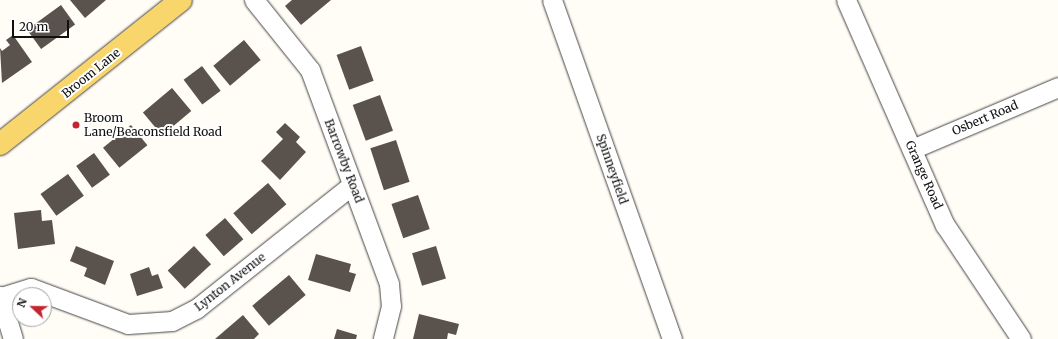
<!DOCTYPE html>
<style>
body{margin:0}
#map{position:relative;width:1058px;height:339px;overflow:hidden;background:#fffdf5;font-family:Merriweather,serif}
div>[style]{position:absolute}
.building>*{inset:0;background:#5a524d;transform-origin:0 0}
.roads{filter:drop-shadow(0 0 1px #444) drop-shadow(0 0 1px #444)}
.minor>*{height:19px;margin:-9.5px;padding:0 9.5px;transform-origin:9.5px;border-radius:9.5px;background:#fff}
.major>*{height:22px;margin:-11px;padding:0 11px;transform-origin:11px;border-radius:11px;background:#f9d66b}
.dots>*{width:11px;height:11px;translate:-50% -50%;box-sizing:border-box;border:2px solid #fff;border-radius:50%}
span{translate:-50% -50%;white-space:nowrap;text-align:center;line-height:1.15;-webkit-text-stroke:4px #fff;paint-order:stroke}
.street-label{font-size:12px;color:#111}
.poi-label{font-size:12px;color:#111}
.left{translate:0 -50%;text-align:left}
.north{position:absolute;left:12px;top:287px;width:40px;height:40px;box-sizing:border-box;background:#fff;border:1px solid #a0a0a0;border-radius:50%;rotate:292deg;font-size:11px;font-weight:700;line-height:16px;text-align:center;color:#111}
.north::after{content:'';display:block;margin:auto;width:14px;height:18px;background:#c4262e;clip-path:polygon(50% 0,100% 100%,50% 72%,0 100%)}
.scale{position:absolute;left:12px;top:20px;width:57px;height:18px;box-sizing:border-box;border:2px solid #111;border-top:0;padding-left:5px;font-size:12px;line-height:14px;white-space:nowrap;color:#111;-webkit-text-stroke:3px #fff;paint-order:stroke}
</style>
<div id="map">
<div class="building">
<i style="clip-path:polygon(70px 0,106px 0,85px 18px)"></i>
<i style="clip-path:polygon(292px 0,331px 0,301px 25px,285px 6px)"></i>
<i style="left:61px;top:5px;width:24px;height:42px;rotate:54deg"></i>
<i style="clip-path:polygon(13px 35px,32px 62px,2px 83px,0 48px,2px 51px,10px 45px,6px 40px)"></i>
<i style="left:244px;top:40px;width:26px;height:40px;rotate:50deg"></i>
<i style="left:361px;top:46px;width:37px;height:26px;rotate:70deg"></i>
<i style="left:202px;top:66px;width:31px;height:23px;rotate:53deg"></i>
<i style="left:172px;top:88px;width:30px;height:38px;rotate:50deg"></i>
<i style="left:380px;top:95px;width:38px;height:29px;rotate:70deg"></i>
<i style="clip-path:polygon(285px 123px,300px 137px,296px 142px,306px 152px,280px 180px,261px 161px,283px 139px,276px 132px)"></i>
<i style="left:131px;top:125px;width:26px;height:36px;rotate:51deg"></i>
<i style="left:396px;top:140px;width:44px;height:27px;rotate:72deg"></i>
<i style="left:94px;top:153px;width:27px;height:22px;rotate:54deg"></i>
<i style="left:68px;top:174px;width:27px;height:34px;rotate:54deg"></i>
<i style="left:268px;top:183px;width:28px;height:46px;rotate:49deg"></i>
<i style="left:418px;top:195px;width:36px;height:28px;rotate:71deg"></i>
<i style="clip-path:polygon(41px 210px,42px 221px,52px 220px,55px 244px,18px 249px,14px 213px)"></i>
<i style="left:225px;top:218px;width:28px;height:26px;rotate:49deg"></i>
<i style="clip-path:polygon(76px 246px,114px 261px,105px 285px,84px 276px,87px 268px,70px 261px)"></i>
<i style="left:194px;top:246px;width:25px;height:36px;rotate:47deg"></i>
<i style="left:436px;top:246px;width:34px;height:25px;rotate:73deg"></i>
<i style="clip-path:polygon(316px 254px,351px 264px,349px 272px,356px 274px,350px 292px,308px 280px)"></i>
<i style="clip-path:polygon(149px 267px,152px 276px,158px 274px,163px 288px,137px 296px,130px 274px)"></i>
<i style="left:289px;top:275px;width:26px;height:48px;rotate:50deg"></i>
<i style="clip-path:polygon(419px 314px,459px 324px,456px 335px,448px 333px,447px 339px,413px 339px)"></i>
<i style="clip-path:polygon(243px 315px,259px 334px,254px 339px,215px 339px)"></i>
<i style="clip-path:polygon(337px 329px,357px 335px,356px 339px,334px 339px)"></i>
</div>
<div class="roads">
<div class="minor">
<i style="left:254px;top:0;width:90px;rotate:51.3deg"></i>
<i style="left:310px;top:70px;width:228px;rotate:69.7deg"></i>
<i style="left:389px;top:284px;width:22px;rotate:85deg"></i>
<i style="left:391px;top:306px;width:34px;rotate:104deg"></i>
<i style="left:552px;top:0;width:360px;rotate:70.5deg"></i>
<i style="left:846px;top:0;width:246px;rotate:66.3deg"></i>
<i style="left:945px;top:225px;width:137px;rotate:56.3deg"></i>
<i style="left:912px;top:149px;width:159px;rotate:-23deg"></i>
<i style="left:0;top:296px;width:45px;rotate:73.2deg"></i>
<i style="left:1px;top:297px;width:31px;rotate:-17deg"></i>
<i style="left:31px;top:288px;width:103px;rotate:20.4deg"></i>
<i style="left:128px;top:324px;width:44px;rotate:-3.9deg"></i>
<i style="left:172px;top:321px;width:27px;rotate:-27deg"></i>
<i style="left:196px;top:309px;width:199px;rotate:-38.5deg"></i>
</div>
<div class="major">
<i style="left:0;top:144px;width:231px;rotate:-38.5deg"></i>
</div>
</div>
<div class="dots">
<i style="left:76px;top:125px;background:#c4262e"></i>
</div>
<div class="street-label">
<span style="left:91px;top:73px;rotate:-39deg">Broom Lane</span>
<span style="left:985px;top:118px;rotate:-23deg">Osbert Road</span>
<span style="left:344px;top:161px;rotate:69deg">Barrowby Road</span>
<span style="left:612px;top:169px;rotate:71deg">Spinneyfield</span>
<span style="left:924px;top:175px;rotate:66deg">Grange Road</span>
<span style="left:230px;top:282px;rotate:-38deg">Lynton Avenue</span>
</div>
<div class="poi-label">
<span class="left" style="left:84px;top:125px">Broom<br>Lane/Beaconsfield Road</span>
</div>
<div class="north">N</div>
<div class="scale">20 m</div>
</div>
